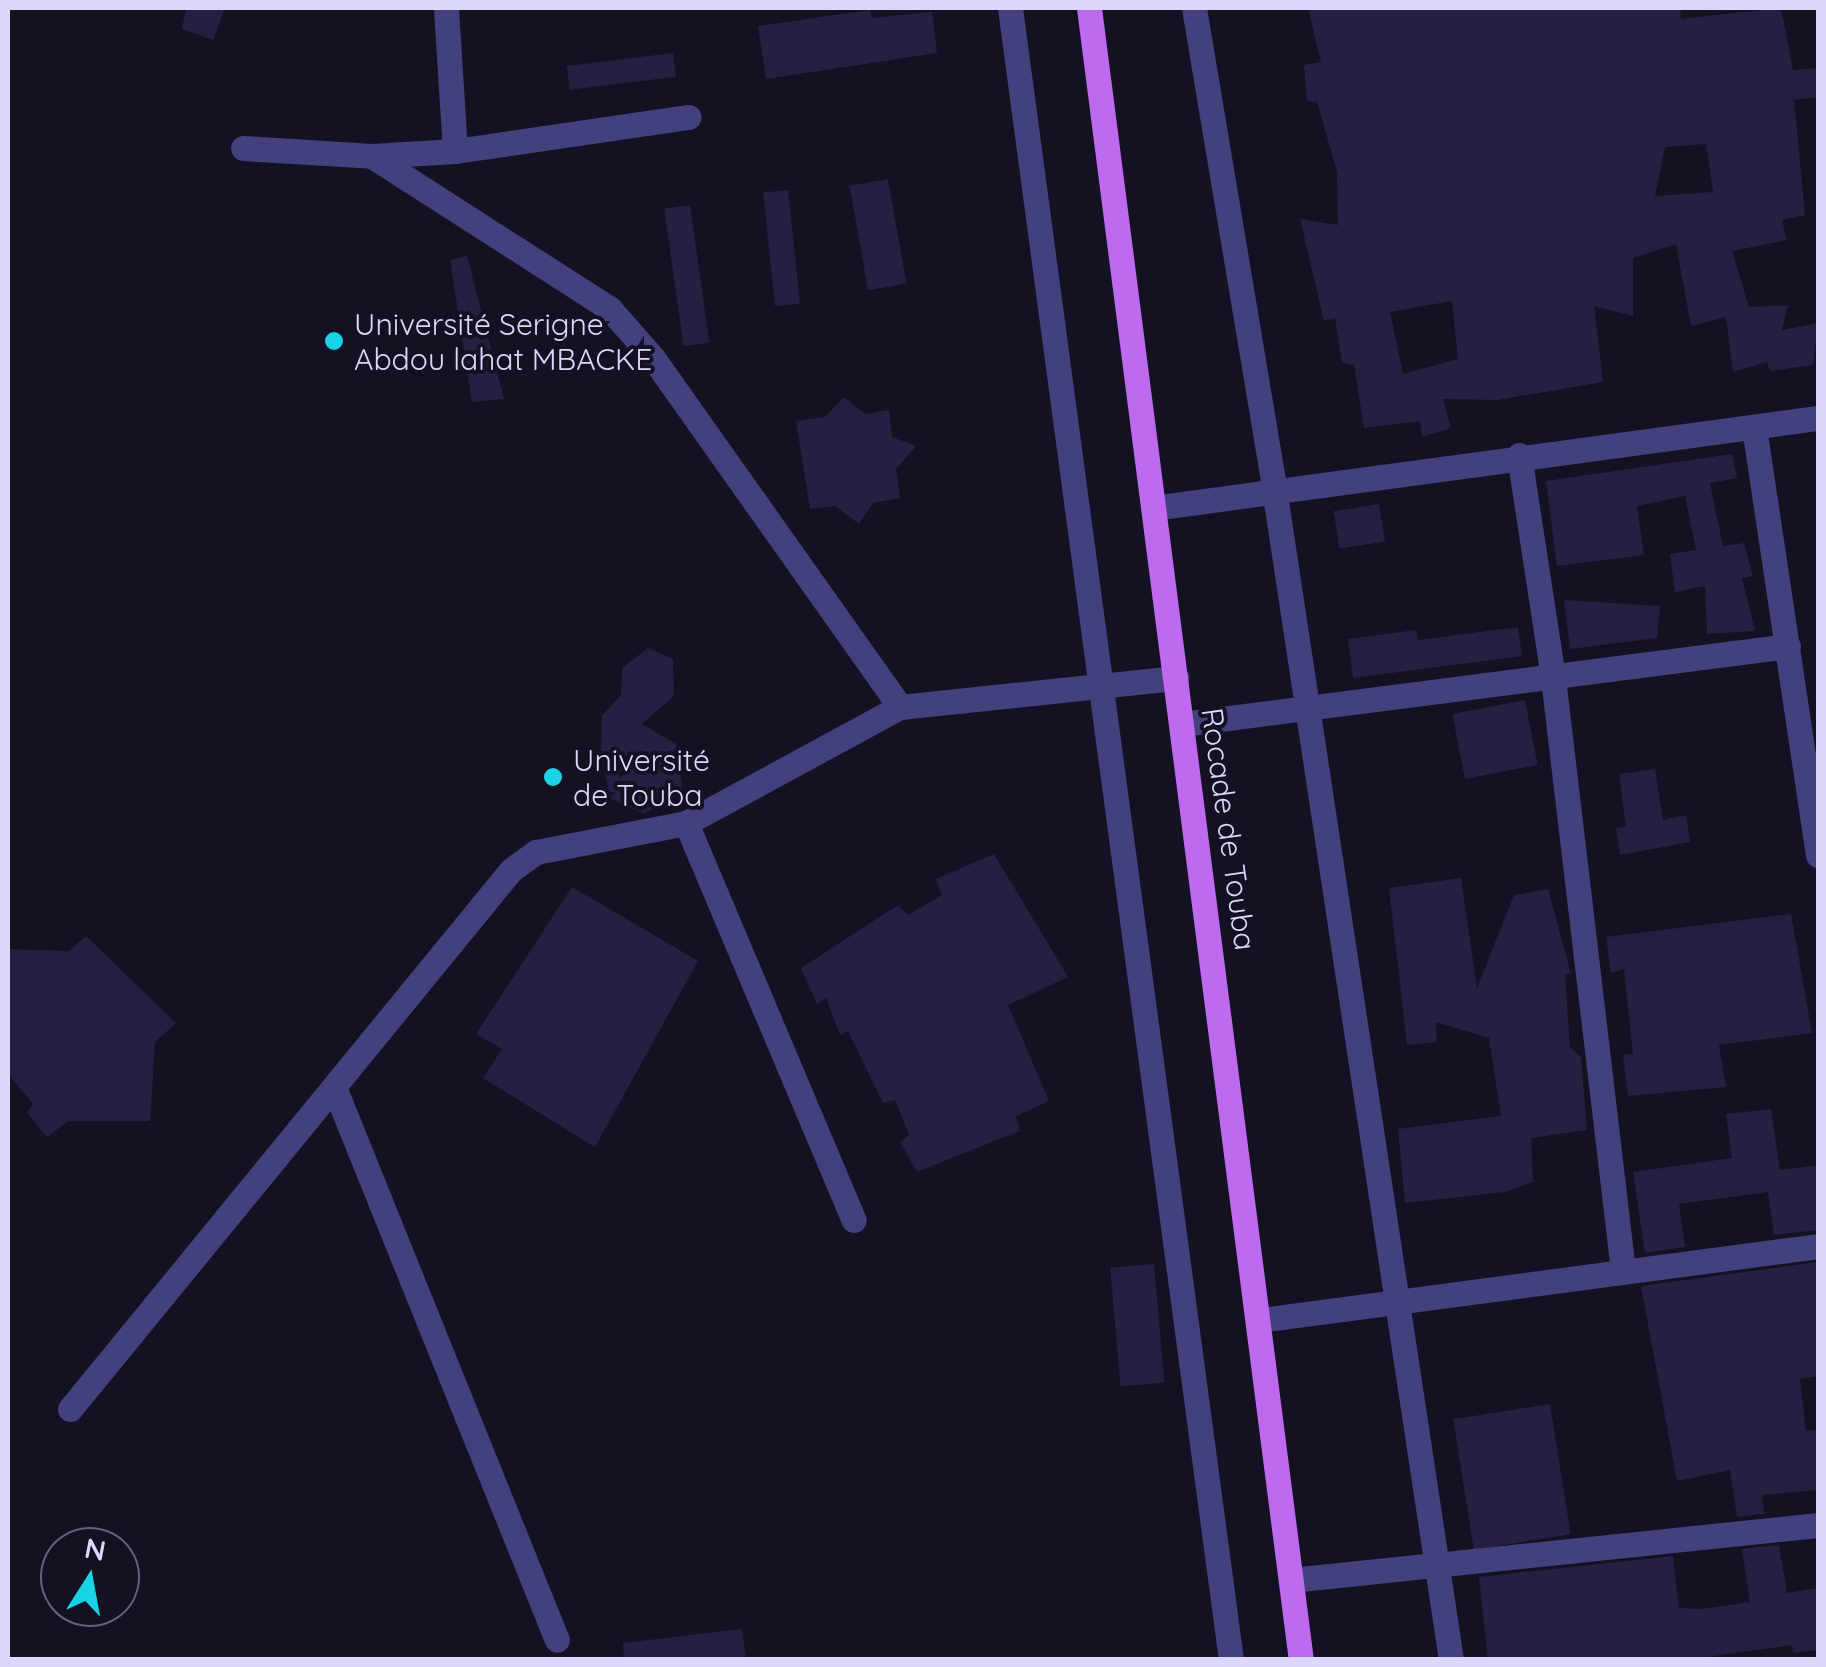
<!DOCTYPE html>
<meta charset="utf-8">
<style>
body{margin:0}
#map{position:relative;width:1826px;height:1667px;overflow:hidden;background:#141123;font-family:Quicksand,sans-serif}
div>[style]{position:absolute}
.building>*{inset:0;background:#261f42;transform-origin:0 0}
.minor>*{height:25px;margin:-12.5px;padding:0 12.5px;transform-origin:12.5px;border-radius:12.5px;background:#43417d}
.major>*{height:25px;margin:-12.5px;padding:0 12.5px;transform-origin:12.5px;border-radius:12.5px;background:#bd6aef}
.dots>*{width:28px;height:28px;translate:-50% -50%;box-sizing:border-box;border:5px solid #141123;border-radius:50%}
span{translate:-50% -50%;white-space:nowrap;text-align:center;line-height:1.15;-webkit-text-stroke:8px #141123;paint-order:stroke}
.poi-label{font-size:30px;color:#dbd8fb}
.left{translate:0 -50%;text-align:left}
.street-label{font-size:30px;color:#dbd8fb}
.frame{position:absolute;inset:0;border:10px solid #dbd8fb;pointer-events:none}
.north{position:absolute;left:40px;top:1527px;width:100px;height:100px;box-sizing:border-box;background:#141123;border:2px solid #646179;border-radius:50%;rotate:11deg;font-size:28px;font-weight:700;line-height:40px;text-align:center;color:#dbd8fb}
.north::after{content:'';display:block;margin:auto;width:35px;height:45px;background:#18d2e6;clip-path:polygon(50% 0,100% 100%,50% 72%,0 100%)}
</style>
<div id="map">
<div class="building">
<i style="clip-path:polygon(186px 8px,225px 8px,213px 40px,182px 29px)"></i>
<i style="clip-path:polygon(evenodd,1308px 8px,1680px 8px,1681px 19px,1781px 8px,1793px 70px,1818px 68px,1818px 97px,1794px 100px,1805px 215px,1782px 220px,1787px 240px,1732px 251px,1749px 307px,1788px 305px,1782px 330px,1818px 323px,1813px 365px,1770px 371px,1767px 362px,1733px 372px,1726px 317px,1691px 326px,1676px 244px,1633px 258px,1633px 316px,1594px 306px,1603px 382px,1497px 400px,1443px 399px,1451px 428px,1422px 437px,1420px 421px,1364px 428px,1354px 365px,1342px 363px,1335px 318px,1324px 321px,1300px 219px,1338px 225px,1337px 172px,1317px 102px,1307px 101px,1304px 65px,1321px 62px,1308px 8px,1706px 144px,1713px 192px,1655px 196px,1665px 147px,1706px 144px,1308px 8px,1452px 301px,1458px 359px,1403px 374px,1390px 312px,1452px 301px)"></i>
<i style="clip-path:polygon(870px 10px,872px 18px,932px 12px,937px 53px,766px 79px,758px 26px)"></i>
<i style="left:673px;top:53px;width:24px;height:107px;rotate:83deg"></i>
<i style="left:888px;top:179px;width:106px;height:39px;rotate:80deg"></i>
<i style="left:788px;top:190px;width:114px;height:25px;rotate:84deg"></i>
<i style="left:690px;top:205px;width:139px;height:26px;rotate:82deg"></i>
<i style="clip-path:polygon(467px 256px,504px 399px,472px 402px,450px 260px)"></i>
<i style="clip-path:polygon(844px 397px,865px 414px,889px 410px,892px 437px,916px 446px,896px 469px,900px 498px,873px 503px,859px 524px,835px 506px,810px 509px,796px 421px,825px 417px)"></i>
<i style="clip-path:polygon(1732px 454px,1737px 478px,1710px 483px,1723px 546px,1744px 543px,1753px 576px,1742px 578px,1755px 631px,1707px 634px,1705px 586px,1675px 592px,1670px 554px,1696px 550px,1685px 496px,1637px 506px,1644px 555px,1557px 566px,1546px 481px)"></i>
<i style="left:1379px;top:504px;width:38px;height:46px;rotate:81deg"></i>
<i style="clip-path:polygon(1564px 600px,1660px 606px,1657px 638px,1570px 649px)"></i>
<i style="clip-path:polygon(1518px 627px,1522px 656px,1353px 678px,1348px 639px,1416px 630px,1418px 640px)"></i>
<i style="clip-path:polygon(648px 648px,673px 659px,674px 696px,642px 724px,676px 744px,682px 787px,645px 814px,611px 799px,601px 758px,602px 716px,621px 695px,622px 668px)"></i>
<i style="left:1525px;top:700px;width:66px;height:74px;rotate:79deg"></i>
<i style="clip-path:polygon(1655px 769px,1663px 820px,1686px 815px,1690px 842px,1620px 855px,1616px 828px,1626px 826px,1619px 774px)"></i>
<i style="clip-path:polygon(994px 854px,1068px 977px,1008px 1005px,1049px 1101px,1016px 1116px,1020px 1131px,917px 1172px,900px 1142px,909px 1135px,895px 1100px,883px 1103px,848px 1031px,840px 1035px,826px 998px,817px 1004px,801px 968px,898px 905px,908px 915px,942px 895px,936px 879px)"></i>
<i style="clip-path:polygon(1461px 878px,1477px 988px,1514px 895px,1548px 889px,1571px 974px,1565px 974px,1570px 1047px,1581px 1057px,1587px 1130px,1531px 1138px,1533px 1182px,1505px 1192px,1405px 1203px,1398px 1129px,1501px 1116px,1489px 1038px,1436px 1022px,1437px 1042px,1407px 1045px,1389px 888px)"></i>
<i style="clip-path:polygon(572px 887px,698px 961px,595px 1147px,483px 1078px,502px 1049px,476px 1034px)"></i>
<i style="clip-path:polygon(1791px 914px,1812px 1033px,1719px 1045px,1726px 1087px,1628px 1096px,1623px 1055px,1633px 1054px,1624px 969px,1611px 973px,1606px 937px)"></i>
<i style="clip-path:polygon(86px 936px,176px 1023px,155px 1042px,150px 1121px,68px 1121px,47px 1137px,27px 1113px,33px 1104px,8px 1074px,8px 949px,69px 951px)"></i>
<i style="clip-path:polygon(1771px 1109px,1780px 1170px,1818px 1165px,1818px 1230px,1774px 1235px,1768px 1192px,1679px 1204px,1685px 1247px,1645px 1253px,1633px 1172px,1732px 1158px,1726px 1114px)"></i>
<i style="clip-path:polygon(1818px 1262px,1818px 1376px,1800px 1379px,1806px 1431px,1818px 1430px,1818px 1490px,1762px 1495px,1764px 1514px,1737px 1517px,1730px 1470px,1677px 1481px,1641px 1286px)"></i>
<i style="left:1154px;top:1264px;width:119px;height:44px;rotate:85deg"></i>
<i style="left:1550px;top:1404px;width:132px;height:98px;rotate:81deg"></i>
<i style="clip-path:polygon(1779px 1545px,1787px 1593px,1818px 1588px,1818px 1650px,1793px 1653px,1792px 1645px,1685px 1660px,1488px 1660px,1479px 1577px,1673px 1556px,1679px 1608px,1701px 1609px,1750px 1602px,1742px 1549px)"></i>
<i style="clip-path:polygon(742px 1629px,746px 1660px,624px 1660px,623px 1643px)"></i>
</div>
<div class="minor">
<i style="left:446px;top:8px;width:143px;rotate:86.4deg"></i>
<i style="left:1010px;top:8px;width:1667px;rotate:82.38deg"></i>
<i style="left:1194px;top:8px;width:487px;rotate:80.5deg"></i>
<i style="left:1274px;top:488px;width:1185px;rotate:81.41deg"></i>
<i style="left:243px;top:148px;width:129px;rotate:3.5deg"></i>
<i style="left:372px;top:156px;width:83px;rotate:-3.4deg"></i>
<i style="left:455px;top:151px;width:236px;rotate:-8.3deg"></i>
<i style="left:372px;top:156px;width:283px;rotate:32.7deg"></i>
<i style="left:610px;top:309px;width:65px;rotate:48.7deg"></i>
<i style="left:653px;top:358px;width:428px;rotate:54.7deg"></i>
<i style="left:1754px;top:427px;width:433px;rotate:81.5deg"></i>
<i style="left:1519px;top:455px;width:226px;rotate:81.3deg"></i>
<i style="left:1553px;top:678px;width:596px;rotate:83.26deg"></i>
<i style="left:1153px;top:508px;width:671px;rotate:-7.71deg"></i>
<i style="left:1182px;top:724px;width:611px;rotate:-7.33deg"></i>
<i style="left:686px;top:823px;width:431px;rotate:67.1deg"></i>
<i style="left:334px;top:1087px;width:596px;rotate:68.04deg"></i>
<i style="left:1260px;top:1320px;width:563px;rotate:-7.55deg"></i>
<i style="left:70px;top:1409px;width:696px;rotate:-50.71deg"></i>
<i style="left:511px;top:870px;width:31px;rotate:-36deg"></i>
<i style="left:536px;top:852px;width:153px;rotate:-10.9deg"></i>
<i style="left:686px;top:823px;width:243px;rotate:-28.5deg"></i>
<i style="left:900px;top:707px;width:278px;rotate:-6deg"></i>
<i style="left:1291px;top:1580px;width:530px;rotate:-5.96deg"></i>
</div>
<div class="major">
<i style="left:1089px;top:8px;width:1666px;rotate:82.69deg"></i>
</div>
<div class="dots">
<i style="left:334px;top:341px;background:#18d2e6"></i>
<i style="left:553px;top:777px;background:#18d2e6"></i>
</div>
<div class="poi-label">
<span class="left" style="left:354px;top:341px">Université Serigne<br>Abdou lahat MBACKE</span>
<span class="left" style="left:573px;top:777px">Université<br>de Touba</span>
</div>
<div class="street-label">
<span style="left:1229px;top:829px;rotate:82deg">Rocade de Touba</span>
</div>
<div class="frame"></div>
<div class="north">N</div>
</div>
